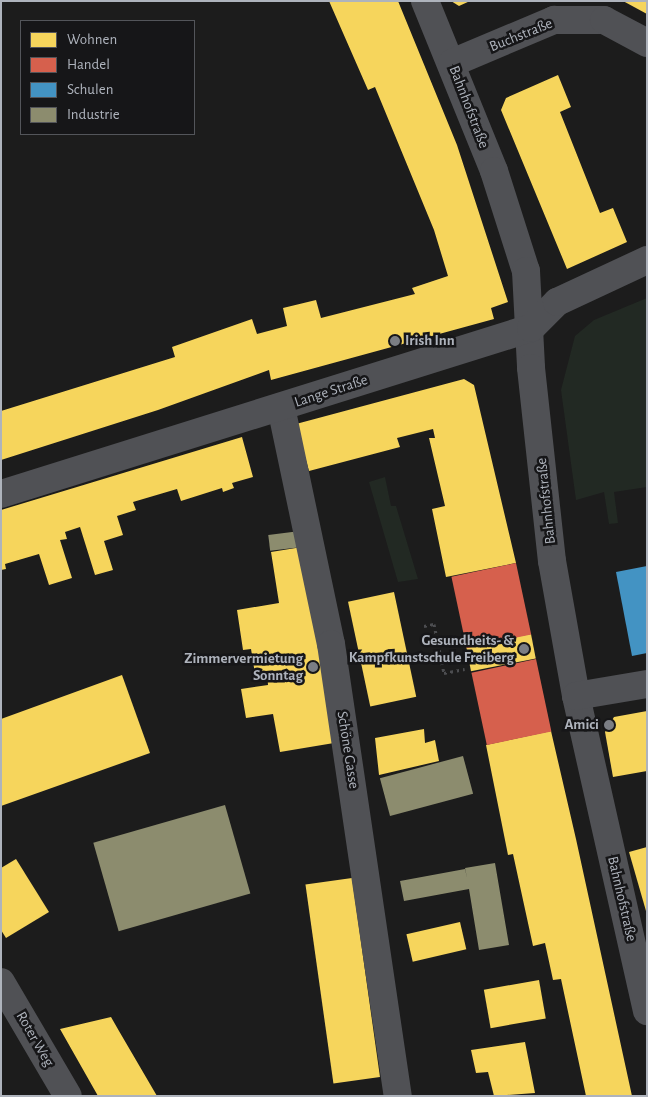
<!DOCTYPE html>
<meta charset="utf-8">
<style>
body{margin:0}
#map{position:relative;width:648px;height:1097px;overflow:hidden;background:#1c1c1c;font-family:"Alegreya Sans",sans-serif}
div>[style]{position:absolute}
.green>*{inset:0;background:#222923}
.homes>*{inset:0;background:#f6d55c;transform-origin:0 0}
.shops>*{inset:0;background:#d6604d;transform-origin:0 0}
.schools>*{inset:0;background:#4393c3}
.industry>*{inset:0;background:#8c8c6e;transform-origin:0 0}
.path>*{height:3px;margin-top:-1.5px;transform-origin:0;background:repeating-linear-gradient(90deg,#4c4d50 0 2.5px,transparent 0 6.5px)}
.minor>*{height:28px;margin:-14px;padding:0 14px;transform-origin:14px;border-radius:14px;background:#505155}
.dots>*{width:14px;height:14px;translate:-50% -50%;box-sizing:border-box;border:2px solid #161618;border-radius:50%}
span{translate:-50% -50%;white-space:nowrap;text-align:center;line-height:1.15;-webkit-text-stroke:5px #161618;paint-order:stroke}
.street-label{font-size:15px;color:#aeb3bc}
.poi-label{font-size:15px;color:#aeb3bc;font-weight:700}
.left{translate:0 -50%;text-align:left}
.right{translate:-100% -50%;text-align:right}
.frame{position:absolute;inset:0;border:2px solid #aeb3bc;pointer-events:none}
.legend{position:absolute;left:20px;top:20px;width:175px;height:115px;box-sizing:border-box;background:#161618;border:1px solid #53555a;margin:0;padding:6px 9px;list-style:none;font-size:15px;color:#aeb3bc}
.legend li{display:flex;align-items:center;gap:10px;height:25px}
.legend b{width:25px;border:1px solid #53555a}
</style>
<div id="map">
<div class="green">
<i style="clip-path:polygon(647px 298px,647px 487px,614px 492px,618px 523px,609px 524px,604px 492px,576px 500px,561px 390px,575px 336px,594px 320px)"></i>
<i style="clip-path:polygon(385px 477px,391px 506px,396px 506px,418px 579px,398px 582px,369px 482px)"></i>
</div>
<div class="homes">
<i style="clip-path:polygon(329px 1px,398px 1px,457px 145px,508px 302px,491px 308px,494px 319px,271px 380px,269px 370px,158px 410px,1px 460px,1px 411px,175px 357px,172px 347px,252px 319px,257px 334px,287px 326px,283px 308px,316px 300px,321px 318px,415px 294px,412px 288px,448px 276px,434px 230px,375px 87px,368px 90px)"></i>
<i style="clip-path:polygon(451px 1px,470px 1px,459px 6px)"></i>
<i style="clip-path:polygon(623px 1px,647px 1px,647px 14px)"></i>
<i style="clip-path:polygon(558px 75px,571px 107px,560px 112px,600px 213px,613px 208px,627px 242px,567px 269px,501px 110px,506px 98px)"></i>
<i style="clip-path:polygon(464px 379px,474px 385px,516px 563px,446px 577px,432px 509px,445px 506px,429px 438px,435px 438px,433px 429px,397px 438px,400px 447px,309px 471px,296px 424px)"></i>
<i style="clip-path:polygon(242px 437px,253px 477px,232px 483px,234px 488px,223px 492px,222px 488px,181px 501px,177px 489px,133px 502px,136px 510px,117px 516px,123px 535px,104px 541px,113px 570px,95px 575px,80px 527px,65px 532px,67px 539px,60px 540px,72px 578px,49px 585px,39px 554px,5px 564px,6px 569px,1px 570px,1px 510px)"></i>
<i style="clip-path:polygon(302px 547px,334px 743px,280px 752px,273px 714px,246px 718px,241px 689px,268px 685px,267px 672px,255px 674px,251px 649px,243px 650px,237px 610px,279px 603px,271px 552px)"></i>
<i style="left:394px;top:592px;width:107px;height:47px;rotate:78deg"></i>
<i style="left:531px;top:634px;width:25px;height:66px;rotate:79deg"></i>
<i style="clip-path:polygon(122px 675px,150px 753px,1px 806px,1px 719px)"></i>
<i style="clip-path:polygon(647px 711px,647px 771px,613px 777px,605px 732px,614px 717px)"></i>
<i style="clip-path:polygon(424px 729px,425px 743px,435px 740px,439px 761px,379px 775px,375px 738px)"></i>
<i style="clip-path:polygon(551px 731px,576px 839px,632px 1096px,586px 1096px,561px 979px,553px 980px,545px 943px,533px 946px,513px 854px,508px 855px,486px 745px)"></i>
<i style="clip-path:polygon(647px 847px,647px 911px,646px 911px,629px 852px)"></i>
<i style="clip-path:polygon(16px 859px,49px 912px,6px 938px,1px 930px,1px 868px)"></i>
<i style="left:352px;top:878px;width:201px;height:47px;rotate:82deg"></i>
<i style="left:460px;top:922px;width:28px;height:55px;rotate:77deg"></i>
<i style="left:539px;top:980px;width:39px;height:56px;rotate:80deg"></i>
<i style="clip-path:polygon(111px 1017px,119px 1031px,157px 1096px,98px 1096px,60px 1029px)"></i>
<i style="clip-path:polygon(525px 1042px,535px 1093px,494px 1096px,488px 1072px,476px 1073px,471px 1050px)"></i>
</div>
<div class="shops">
<i style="left:516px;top:563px;width:73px;height:66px;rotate:78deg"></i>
<i style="left:536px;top:659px;width:74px;height:66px;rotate:78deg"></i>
</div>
<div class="schools">
<i style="clip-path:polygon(647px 566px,647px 653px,632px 656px,616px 572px)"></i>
</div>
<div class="industry">
<i style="left:300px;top:531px;width:16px;height:32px;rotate:83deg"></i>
<i style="left:463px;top:756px;width:39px;height:86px;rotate:75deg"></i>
<i style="left:225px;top:805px;width:92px;height:137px;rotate:74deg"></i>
<i style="clip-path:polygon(495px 863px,509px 945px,479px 950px,469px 889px,404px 901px,400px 881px,465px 869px,467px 878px,465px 868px)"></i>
</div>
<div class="path">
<i style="left:424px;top:626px;width:10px;rotate:-11deg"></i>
<i style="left:434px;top:624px;width:50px;rotate:78.5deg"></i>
<i style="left:444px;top:673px;width:21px;rotate:-11deg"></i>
</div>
<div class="minor">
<i style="left:425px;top:1px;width:183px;rotate:67.9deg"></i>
<i style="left:494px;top:171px;width:105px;rotate:72.3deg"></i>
<i style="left:526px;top:271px;width:97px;rotate:87deg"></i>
<i style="left:531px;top:368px;width:194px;rotate:83.8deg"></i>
<i style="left:552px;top:561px;width:137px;rotate:79.9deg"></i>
<i style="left:576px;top:696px;width:323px;rotate:77.3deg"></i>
<i style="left:452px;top:63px;width:111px;rotate:-22.9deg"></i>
<i style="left:554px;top:20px;width:50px"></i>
<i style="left:604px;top:20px;width:49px;rotate:28.1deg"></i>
<i style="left:281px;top:407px;width:242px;rotate:78.1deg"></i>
<i style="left:331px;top:644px;width:457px;rotate:81.6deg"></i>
<i style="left:1px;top:494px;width:555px;rotate:-17.39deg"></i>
<i style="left:531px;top:328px;width:37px;rotate:-45deg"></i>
<i style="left:557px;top:302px;width:99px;rotate:-25deg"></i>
<i style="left:576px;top:696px;width:72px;rotate:-9.6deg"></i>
<i style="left:1px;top:982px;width:132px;rotate:59.6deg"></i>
</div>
<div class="dots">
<i style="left:395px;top:341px;background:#7b7e84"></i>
<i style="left:524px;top:649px;background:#7b7e84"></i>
<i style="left:313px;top:667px;background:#7b7e84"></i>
<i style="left:609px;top:725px;background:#7b7e84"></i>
</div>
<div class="street-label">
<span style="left:521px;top:35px;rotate:-22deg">Buchstraße</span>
<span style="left:469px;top:107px;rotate:69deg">Bahnhofstraße</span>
<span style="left:331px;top:391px;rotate:-18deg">Lange Straße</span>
<span style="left:546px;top:501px;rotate:-96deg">Bahnhofstraße</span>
<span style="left:348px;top:750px;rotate:81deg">Schöne Gasse</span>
<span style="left:622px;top:899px;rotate:77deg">Bahnhofstraße</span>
<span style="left:35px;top:1039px;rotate:60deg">Roter Weg</span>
</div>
<div class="poi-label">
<span class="left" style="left:405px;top:341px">Irish Inn</span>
<span class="right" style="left:514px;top:649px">Gesundheits- &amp;<br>Kampfkunstschule Freiberg</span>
<span class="right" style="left:303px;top:667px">Zimmervermietung<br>Sonntag</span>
<span class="right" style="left:599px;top:725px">Amici</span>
</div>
<div class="frame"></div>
<ul class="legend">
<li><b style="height:14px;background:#f6d55c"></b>Wohnen</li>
<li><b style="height:14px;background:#d6604d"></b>Handel</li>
<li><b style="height:14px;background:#4393c3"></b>Schulen</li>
<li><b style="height:14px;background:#8c8c6e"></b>Industrie</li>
</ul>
</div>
